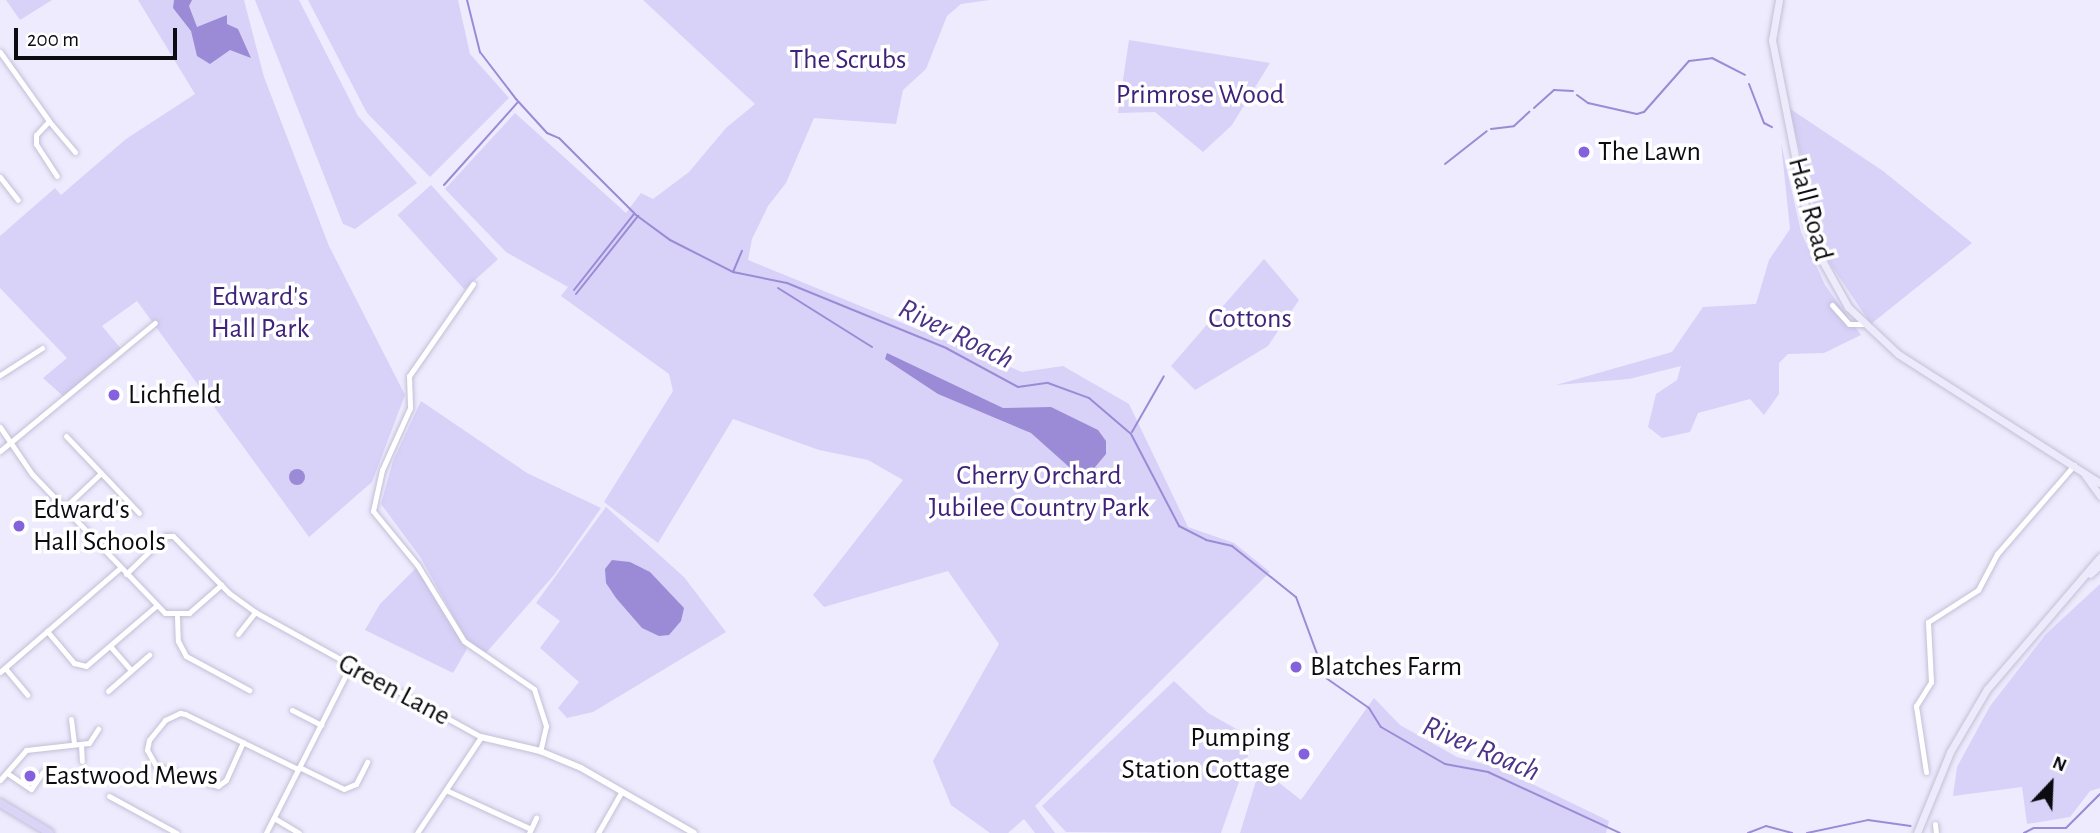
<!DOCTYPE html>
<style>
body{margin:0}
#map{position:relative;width:2100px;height:833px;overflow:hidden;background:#eeebfe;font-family:"Alegreya Sans",sans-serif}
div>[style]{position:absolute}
.green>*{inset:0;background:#d8d1f8;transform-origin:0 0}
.water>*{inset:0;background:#9b8bd6}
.round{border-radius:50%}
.stream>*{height:2px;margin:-1px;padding:0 1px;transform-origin:1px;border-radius:1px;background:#9b8bd6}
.roads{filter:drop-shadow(0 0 2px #c3bfd6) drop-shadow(0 0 2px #c3bfd6)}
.minor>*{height:5px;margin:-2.5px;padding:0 2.5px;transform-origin:2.5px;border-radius:2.5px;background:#fff}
.tertiary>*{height:6px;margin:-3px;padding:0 3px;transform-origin:3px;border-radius:3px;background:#fff}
.secondary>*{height:7px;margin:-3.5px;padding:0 3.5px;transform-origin:3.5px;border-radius:3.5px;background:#edeafb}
.primary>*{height:8px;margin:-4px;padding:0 4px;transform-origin:4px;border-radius:4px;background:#dad4f7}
.dots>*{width:19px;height:19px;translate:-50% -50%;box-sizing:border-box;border:4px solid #fff;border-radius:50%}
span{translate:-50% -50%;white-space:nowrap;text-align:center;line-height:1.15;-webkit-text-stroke:7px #fff;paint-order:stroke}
.park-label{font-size:28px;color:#3f2279}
.poi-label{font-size:28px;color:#0c0b12}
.left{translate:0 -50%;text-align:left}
.right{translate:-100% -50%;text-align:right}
.street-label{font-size:28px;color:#0c0b12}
.water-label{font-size:30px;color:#4c3289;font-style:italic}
.north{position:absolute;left:2016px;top:749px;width:70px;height:70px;-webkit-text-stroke:5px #fff;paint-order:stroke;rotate:23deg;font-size:19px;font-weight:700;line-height:28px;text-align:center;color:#0c0b12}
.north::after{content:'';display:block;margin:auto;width:24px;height:32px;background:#0c0b12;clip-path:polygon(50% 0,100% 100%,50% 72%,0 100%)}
.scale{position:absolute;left:14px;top:28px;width:163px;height:32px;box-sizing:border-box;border:4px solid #0c0b12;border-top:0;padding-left:9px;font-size:21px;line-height:24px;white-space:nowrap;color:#0c0b12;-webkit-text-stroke:5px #fff;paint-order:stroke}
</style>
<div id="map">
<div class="green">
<i style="clip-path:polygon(6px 0,52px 0,20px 20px)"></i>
<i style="clip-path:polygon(138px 0,244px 0,264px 77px,329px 246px,405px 395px,372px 482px,309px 537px,137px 301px,102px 326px,122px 350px,64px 397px,43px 378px,67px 358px,0 288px,0 236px,55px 188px,61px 195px,126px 139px,195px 94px)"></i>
<i style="clip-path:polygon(255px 0,299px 0,358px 116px,417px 183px,355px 229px,343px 224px)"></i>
<i style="clip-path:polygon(308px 0,458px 0,470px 54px,509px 98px,430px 177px,367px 113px)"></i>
<i style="clip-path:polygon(643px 0,990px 0,961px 4px,947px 16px,926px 69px,903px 90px,896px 124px,814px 118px,786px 183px,768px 206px,752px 239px,748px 260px,1022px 372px,1063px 366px,1129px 404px,1188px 527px,1234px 543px,1270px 572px,1035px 806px,1055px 833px,1035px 833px,1024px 819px,1008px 833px,990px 833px,951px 805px,933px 761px,999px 644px,948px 571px,824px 607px,813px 595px,903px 480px,868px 460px,819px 450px,733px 419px,658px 543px,604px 502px,673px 391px,669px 374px,561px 296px,568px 287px,506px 252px,445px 189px,515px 113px,626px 213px,641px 193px,653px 199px,689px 172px,726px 128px,755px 104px)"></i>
<i style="clip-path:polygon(1129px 40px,1270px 63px,1232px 125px,1203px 152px,1155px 112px,1118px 113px)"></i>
<i style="clip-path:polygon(1789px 108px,1883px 171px,1972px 243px,1871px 324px,1827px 259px)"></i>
<i style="clip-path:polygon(1781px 143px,1801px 232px,1825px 285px,1861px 335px,1824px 353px,1788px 354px,1779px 363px,1779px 394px,1764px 415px,1750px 399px,1698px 413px,1690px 432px,1662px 438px,1648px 427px,1656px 394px,1677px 380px,1681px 366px,1629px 379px,1556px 385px,1672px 352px,1703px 307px,1756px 304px,1769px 260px,1790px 229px)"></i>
<i style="left:431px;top:185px;width:100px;height:45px;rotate:48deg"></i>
<i style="clip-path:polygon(1264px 259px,1299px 300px,1268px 346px,1195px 390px,1171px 366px)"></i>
<i style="clip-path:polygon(421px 401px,527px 473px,601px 508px,554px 575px,486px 653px,466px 639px,421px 558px,381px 504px,393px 461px)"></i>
<i style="clip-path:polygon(606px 507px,684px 577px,726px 632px,593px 712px,567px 718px,558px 708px,579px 682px,540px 648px,560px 621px,536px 603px)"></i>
<i style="clip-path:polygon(416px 568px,467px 649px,453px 673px,365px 630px,380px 604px)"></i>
<i style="clip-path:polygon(2100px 584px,2100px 788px,2090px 791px,2070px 817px,2027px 824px,2022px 787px,1953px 796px,1957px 767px,1990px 706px,2046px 634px)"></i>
<i style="clip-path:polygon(1174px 681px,1208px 713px,1254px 739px,1221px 833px,1066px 832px,1042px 806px)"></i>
<i style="clip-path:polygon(1374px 698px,1400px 725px,1457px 757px,1499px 768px,1609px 821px,1606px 833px,1240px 833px,1260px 768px,1301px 800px)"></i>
</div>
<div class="water">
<i style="clip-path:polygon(174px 0,192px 0,189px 6px,197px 27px,227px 15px,227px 24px,238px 29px,251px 58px,230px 50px,210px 64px,197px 56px,191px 31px,173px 8px)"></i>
<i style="clip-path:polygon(887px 353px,1003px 408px,1051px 407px,1098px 430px,1106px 441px,1106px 454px,1091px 472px,1077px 474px,1031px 433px,938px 394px,885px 359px)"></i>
<i class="round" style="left:289px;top:469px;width:16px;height:16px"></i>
<i style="clip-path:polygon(612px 560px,630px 562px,650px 572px,684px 608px,681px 621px,669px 635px,659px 636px,642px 628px,616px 598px,606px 583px,605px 569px)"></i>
</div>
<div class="stream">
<i style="left:467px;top:0;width:54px;rotate:76deg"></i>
<i style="left:480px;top:52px;width:59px;rotate:52.5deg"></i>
<i style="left:516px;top:99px;width:46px;rotate:47.6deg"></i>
<i style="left:547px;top:133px;width:13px;rotate:23deg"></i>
<i style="left:559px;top:138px;width:109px;rotate:45deg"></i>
<i style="left:636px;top:215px;width:42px;rotate:36.3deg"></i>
<i style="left:670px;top:240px;width:71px;rotate:26.9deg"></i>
<i style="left:733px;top:272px;width:55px;rotate:11.5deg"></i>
<i style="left:787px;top:283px;width:172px;rotate:22.2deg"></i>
<i style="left:946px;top:348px;width:82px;rotate:28.4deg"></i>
<i style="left:1018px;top:387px;width:30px;rotate:-8deg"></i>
<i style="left:1048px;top:383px;width:44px;rotate:20.1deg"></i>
<i style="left:1089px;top:398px;width:55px;rotate:40.6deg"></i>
<i style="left:1131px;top:434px;width:104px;rotate:62.4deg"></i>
<i style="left:1179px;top:526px;width:30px;rotate:27deg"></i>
<i style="left:1206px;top:540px;width:27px;rotate:13deg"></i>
<i style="left:1232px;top:546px;width:82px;rotate:38.6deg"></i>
<i style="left:1296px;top:597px;width:86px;rotate:69.7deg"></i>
<i style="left:1326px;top:678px;width:52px;rotate:34.9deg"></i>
<i style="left:1369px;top:708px;width:22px;rotate:58deg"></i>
<i style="left:1381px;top:727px;width:74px;rotate:30deg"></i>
<i style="left:1445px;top:764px;width:44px;rotate:10.5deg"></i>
<i style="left:1488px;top:772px;width:145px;rotate:24.8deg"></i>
<i style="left:1749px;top:84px;width:42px;rotate:69deg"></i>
<i style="left:1764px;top:123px;width:9px;rotate:27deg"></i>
<i style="left:1577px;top:95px;width:14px;rotate:36deg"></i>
<i style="left:1588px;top:103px;width:50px;rotate:12.7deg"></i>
<i style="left:1637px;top:114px;width:7px;rotate:-16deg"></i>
<i style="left:1644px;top:112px;width:68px;rotate:-48.6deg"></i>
<i style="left:1689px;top:61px;width:23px;rotate:-7deg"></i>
<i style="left:1712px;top:58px;width:37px;rotate:27deg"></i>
<i style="left:1534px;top:108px;width:27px;rotate:-42deg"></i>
<i style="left:1554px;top:90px;width:19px;rotate:3deg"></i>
<i style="left:1491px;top:129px;width:23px;rotate:-7deg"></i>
<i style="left:1514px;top:126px;width:21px;rotate:-43deg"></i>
<i style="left:1445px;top:164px;width:53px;rotate:-38.2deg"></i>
<i style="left:444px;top:185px;width:111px;rotate:-48.3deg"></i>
<i style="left:733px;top:272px;width:23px;rotate:-67deg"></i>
<i style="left:778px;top:288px;width:111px;rotate:32.1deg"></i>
<i style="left:574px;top:290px;width:97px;rotate:-51.7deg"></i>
<i style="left:576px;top:294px;width:100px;rotate:-51.5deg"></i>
<i style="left:1132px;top:432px;width:64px;rotate:-60.3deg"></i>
<i style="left:1748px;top:833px;width:19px;rotate:-21deg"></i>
<i style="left:1766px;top:826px;width:27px;rotate:15deg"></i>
<i style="left:1807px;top:833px;width:62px;rotate:-12deg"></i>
<i style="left:1868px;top:820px;width:43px;rotate:7.9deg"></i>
<i style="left:2024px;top:833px;width:11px;rotate:-27deg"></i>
<i style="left:2034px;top:828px;width:32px"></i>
<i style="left:2066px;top:828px;width:48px;rotate:-45deg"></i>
</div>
<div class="roads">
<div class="minor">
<i style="left:0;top:52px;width:85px;rotate:54.6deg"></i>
<i style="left:49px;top:121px;width:19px;rotate:133deg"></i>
<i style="left:36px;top:135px;width:9px;rotate:90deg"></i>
<i style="left:36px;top:144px;width:38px;rotate:57deg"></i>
<i style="left:48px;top:120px;width:42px;rotate:49.8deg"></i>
<i style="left:0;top:177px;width:29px;rotate:52deg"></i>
<i style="left:473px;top:284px;width:112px;rotate:124.8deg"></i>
<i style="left:409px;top:376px;width:32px;rotate:88deg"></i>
<i style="left:410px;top:408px;width:68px;rotate:114.3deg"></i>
<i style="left:382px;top:470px;width:42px;rotate:102.4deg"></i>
<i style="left:373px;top:511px;width:71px;rotate:50.7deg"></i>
<i style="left:418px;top:566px;width:88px;rotate:58.5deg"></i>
<i style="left:464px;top:641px;width:85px;rotate:34.4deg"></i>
<i style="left:534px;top:689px;width:39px;rotate:72deg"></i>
<i style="left:546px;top:726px;width:26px;rotate:103deg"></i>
<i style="left:1832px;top:305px;width:25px;rotate:48deg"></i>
<i style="left:1849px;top:324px;width:15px"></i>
<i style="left:0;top:375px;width:50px;rotate:-32.7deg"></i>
<i style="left:0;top:427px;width:57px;rotate:55.8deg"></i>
<i style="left:32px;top:474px;width:192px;rotate:46.3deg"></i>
<i style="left:165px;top:613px;width:24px"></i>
<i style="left:189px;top:613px;width:43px;rotate:-41.2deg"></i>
<i style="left:66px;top:436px;width:106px;rotate:46.5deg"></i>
<i style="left:0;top:451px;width:201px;rotate:-39.6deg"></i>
<i style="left:64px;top:508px;width:51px;rotate:-43.4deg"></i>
<i style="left:126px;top:574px;width:54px;rotate:-44.3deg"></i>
<i style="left:165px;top:536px;width:8px"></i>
<i style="left:173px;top:536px;width:80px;rotate:45.5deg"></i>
<i style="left:229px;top:593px;width:32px;rotate:36deg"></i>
<i style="left:255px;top:612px;width:258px;rotate:28.9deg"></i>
<i style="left:481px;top:737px;width:115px;rotate:123.7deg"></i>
<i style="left:177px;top:617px;width:24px;rotate:88deg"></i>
<i style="left:178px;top:641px;width:17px;rotate:62deg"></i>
<i style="left:186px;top:656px;width:72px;rotate:28.4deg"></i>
<i style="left:47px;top:631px;width:42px;rotate:49.8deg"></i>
<i style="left:74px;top:663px;width:12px;rotate:14deg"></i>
<i style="left:86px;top:666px;width:92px;rotate:-40.6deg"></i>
<i style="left:238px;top:634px;width:28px;rotate:-52deg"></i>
<i style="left:110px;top:646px;width:32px;rotate:49deg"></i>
<i style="left:5px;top:668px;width:35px;rotate:50deg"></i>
<i style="left:0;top:672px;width:159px;rotate:-40.9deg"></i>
<i style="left:108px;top:691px;width:55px;rotate:-41.3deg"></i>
<i style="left:292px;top:710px;width:33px;rotate:27deg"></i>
<i style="left:71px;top:719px;width:25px;rotate:83deg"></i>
<i style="left:243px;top:742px;width:42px;rotate:114.1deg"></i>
<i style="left:226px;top:780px;width:10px;rotate:143deg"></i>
<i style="left:218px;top:786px;width:65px;rotate:-162.1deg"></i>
<i style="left:156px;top:766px;width:18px;rotate:-119deg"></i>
<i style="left:147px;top:750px;width:10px;rotate:-79deg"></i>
<i style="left:149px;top:740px;width:26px;rotate:-51deg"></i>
<i style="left:165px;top:720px;width:17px;rotate:-25deg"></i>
<i style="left:180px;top:713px;width:5px;rotate:11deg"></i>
<i style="left:185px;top:714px;width:126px;rotate:26deg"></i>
<i style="left:81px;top:744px;width:17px;rotate:87deg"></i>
<i style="left:299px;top:767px;width:50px;rotate:26.1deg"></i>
<i style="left:344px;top:789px;width:13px;rotate:-23deg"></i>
<i style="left:356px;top:784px;width:25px;rotate:-63deg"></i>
<i style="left:1926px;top:772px;width:67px;rotate:-98.6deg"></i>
<i style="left:1916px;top:706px;width:28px;rotate:-58deg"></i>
<i style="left:1931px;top:682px;width:60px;rotate:-92.9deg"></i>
<i style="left:1928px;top:622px;width:59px;rotate:-32.6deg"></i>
<i style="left:1978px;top:590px;width:41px;rotate:-62.2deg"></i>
<i style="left:1997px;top:554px;width:118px;rotate:-49.1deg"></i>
<i style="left:7px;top:773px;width:29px;rotate:34deg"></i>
<i style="left:31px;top:789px;width:21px;rotate:-55deg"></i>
<i style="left:0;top:780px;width:40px;rotate:-49deg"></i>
<i style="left:26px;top:750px;width:63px;rotate:-6.3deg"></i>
<i style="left:89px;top:743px;width:17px;rotate:-57deg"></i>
<i style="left:448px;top:791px;width:91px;rotate:24.6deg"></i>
<i style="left:109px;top:796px;width:77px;rotate:28.6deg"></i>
<i style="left:274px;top:818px;width:29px;rotate:31deg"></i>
<i style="left:1935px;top:824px;width:9px;rotate:84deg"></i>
<i style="left:266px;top:833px;width:186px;rotate:-63.2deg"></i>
<i style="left:529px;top:833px;width:17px;rotate:-65deg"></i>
<i style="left:598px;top:833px;width:48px;rotate:-60.3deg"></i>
</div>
<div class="tertiary">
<i style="left:481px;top:737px;width:61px;rotate:13.3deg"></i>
<i style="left:540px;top:751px;width:44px;rotate:22.5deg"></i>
<i style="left:581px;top:768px;width:130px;rotate:29.9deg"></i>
</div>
<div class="secondary">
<i style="left:1779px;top:0;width:41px;rotate:99.9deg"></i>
<i style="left:1772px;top:40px;width:185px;rotate:78.8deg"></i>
<i style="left:1808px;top:221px;width:34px;rotate:73deg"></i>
<i style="left:1818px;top:253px;width:62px;rotate:60.9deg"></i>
<i style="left:1848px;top:307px;width:69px;rotate:43.2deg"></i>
<i style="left:1898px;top:354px;width:240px;rotate:32.6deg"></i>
<i style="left:2085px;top:475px;width:26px;rotate:54deg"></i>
<i style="left:2090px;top:574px;width:13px;rotate:-42deg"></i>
<i style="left:1917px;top:833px;width:87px;rotate:-67.8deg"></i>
<i style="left:1950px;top:752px;width:73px;rotate:-59.6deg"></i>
<i style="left:1987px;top:689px;width:174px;rotate:-49.4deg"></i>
</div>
<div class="primary">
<i style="left:0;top:803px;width:58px;rotate:31deg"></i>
</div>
</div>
<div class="dots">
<i style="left:1584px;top:152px;background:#8462dd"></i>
<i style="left:114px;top:395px;background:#8462dd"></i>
<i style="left:19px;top:526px;background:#8462dd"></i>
<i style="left:1296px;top:667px;background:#8462dd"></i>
<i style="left:1304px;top:754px;background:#8462dd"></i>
<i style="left:30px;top:776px;background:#8462dd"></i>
</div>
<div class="park-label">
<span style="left:848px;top:60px">The Scrubs</span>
<span style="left:1200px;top:95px">Primrose Wood</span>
<span style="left:260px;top:313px">Edward's<br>Hall Park</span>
<span style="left:1250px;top:319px">Cottons</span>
<span style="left:1039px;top:492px">Cherry Orchard<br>Jubilee Country Park</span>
</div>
<div class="poi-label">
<span class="left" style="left:1598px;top:152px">The Lawn</span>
<span class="left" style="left:128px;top:395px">Lichfield</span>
<span class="left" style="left:33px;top:526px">Edward's<br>Hall Schools</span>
<span class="left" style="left:1310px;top:667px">Blatches Farm</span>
<span class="right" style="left:1290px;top:754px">Pumping<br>Station Cottage</span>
<span class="left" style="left:44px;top:776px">Eastwood Mews</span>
</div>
<div class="street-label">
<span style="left:1810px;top:209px;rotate:75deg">Hall Road</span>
<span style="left:394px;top:690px;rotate:28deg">Green Lane</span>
</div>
<div class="water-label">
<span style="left:956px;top:334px;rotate:26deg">River Roach</span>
<span style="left:1481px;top:749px;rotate:23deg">River Roach</span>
</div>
<div class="north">N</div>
<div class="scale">200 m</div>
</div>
